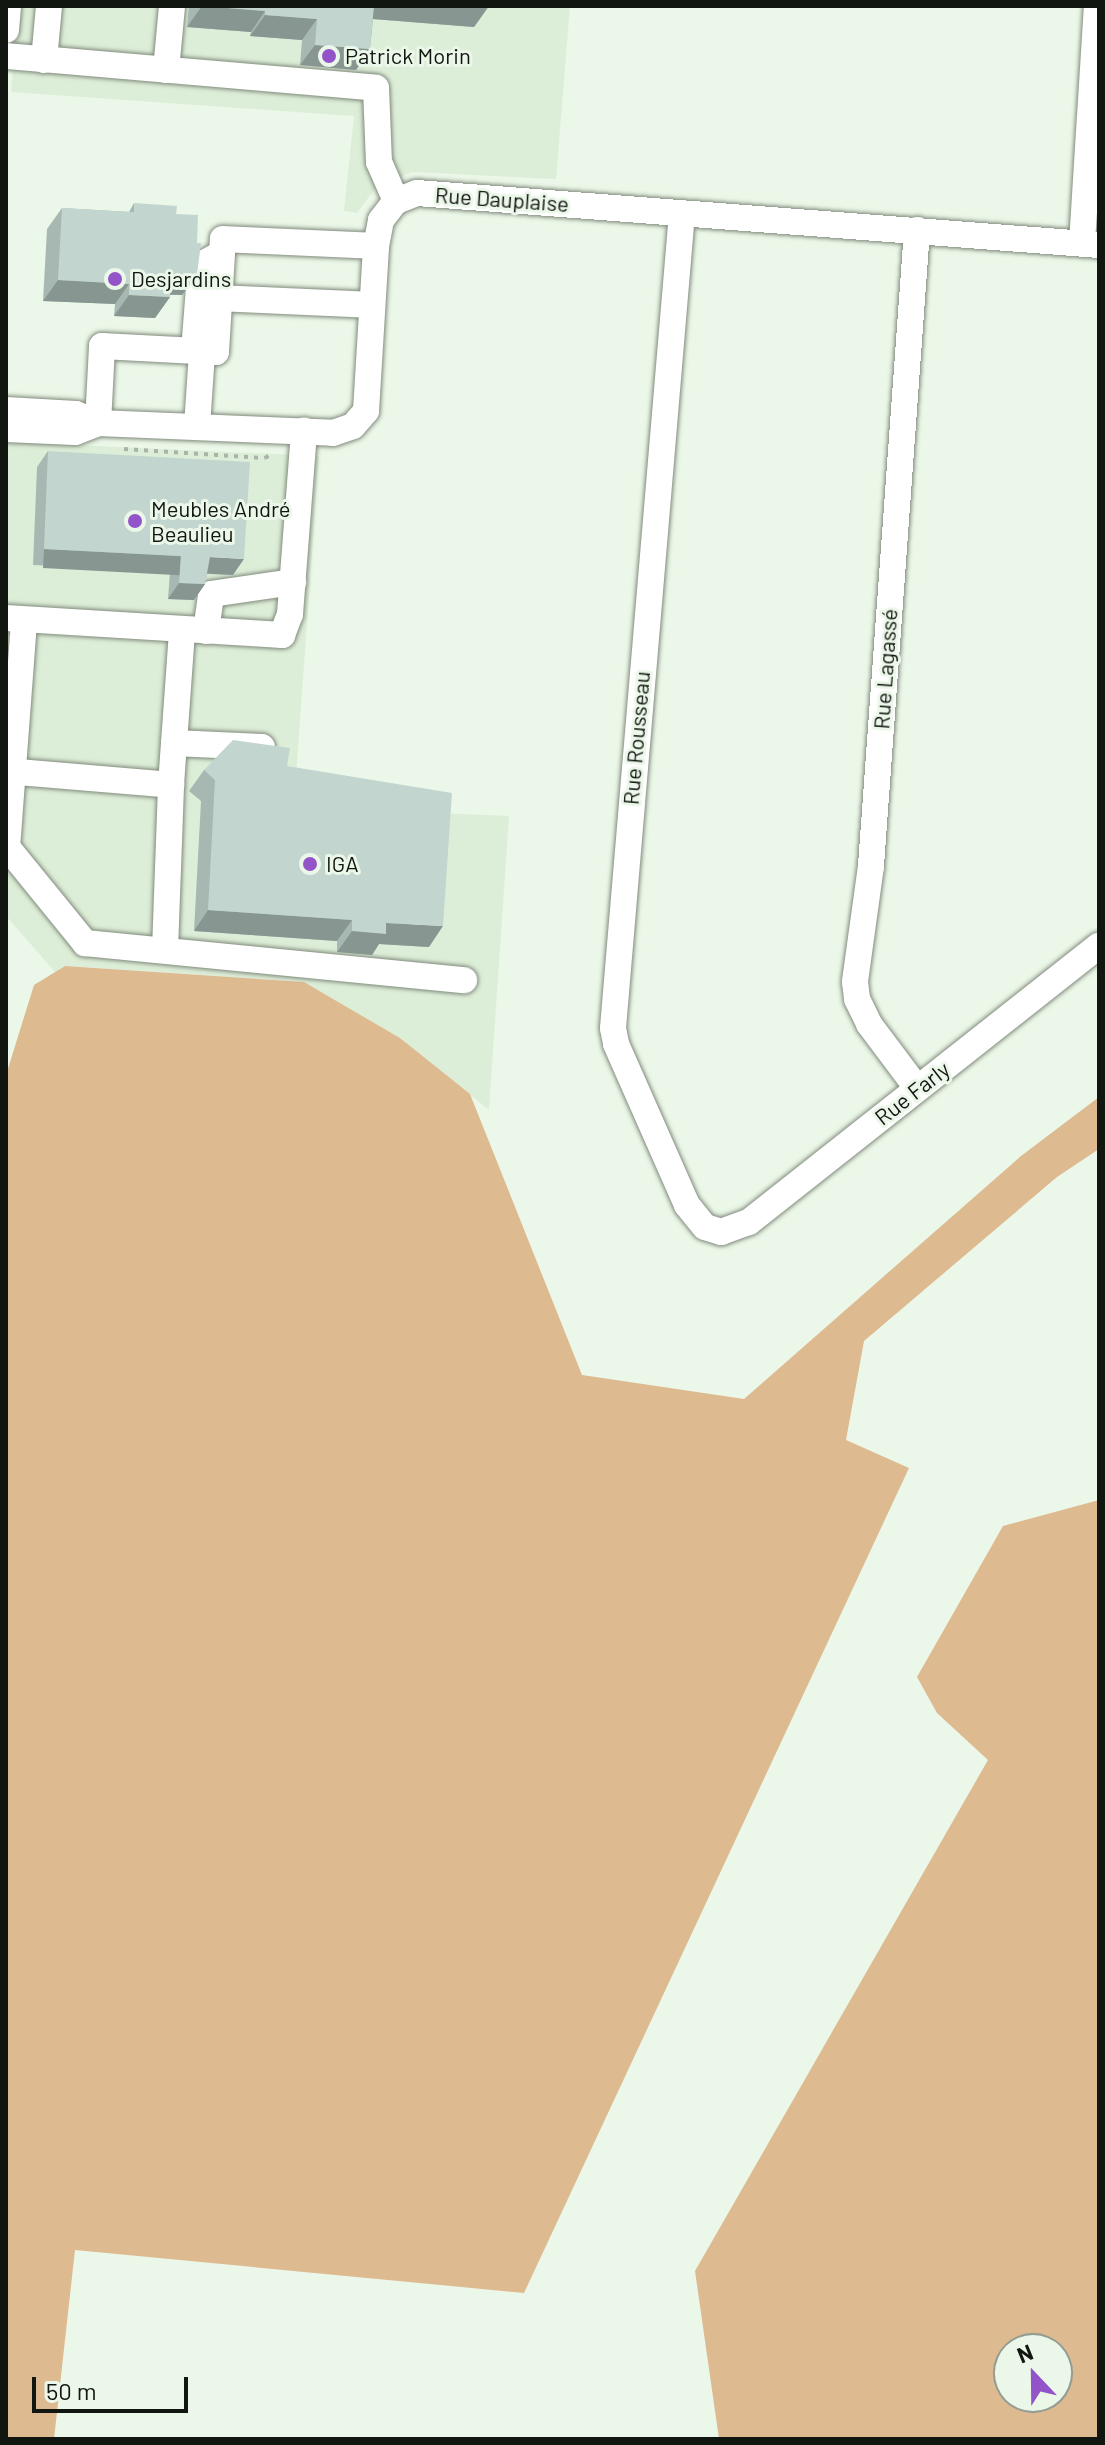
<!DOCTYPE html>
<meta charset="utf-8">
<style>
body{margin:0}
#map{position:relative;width:1105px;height:2445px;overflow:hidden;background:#ebf7e8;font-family:Barlow,sans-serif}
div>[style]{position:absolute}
.built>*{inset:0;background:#ddeed8}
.green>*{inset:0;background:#deba91}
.path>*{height:4px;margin-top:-2px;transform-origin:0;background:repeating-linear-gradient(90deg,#a9b3a7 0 4px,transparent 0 10px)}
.roads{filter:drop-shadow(0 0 2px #818b7d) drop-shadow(0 0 2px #818b7d)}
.minor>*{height:26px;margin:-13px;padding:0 13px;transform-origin:13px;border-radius:13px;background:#fff}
.wall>*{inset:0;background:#a7b8b2}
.shaded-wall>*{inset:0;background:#889691;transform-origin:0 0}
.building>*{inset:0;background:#c2d6cf}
.dots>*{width:22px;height:22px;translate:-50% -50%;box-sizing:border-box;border:4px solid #ebf7e8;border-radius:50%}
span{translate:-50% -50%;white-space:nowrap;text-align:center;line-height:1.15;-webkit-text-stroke:6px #ebf7e8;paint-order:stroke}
.poi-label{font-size:22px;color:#121611}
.left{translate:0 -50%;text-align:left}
.street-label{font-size:22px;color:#121611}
.frame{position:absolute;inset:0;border:8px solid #121611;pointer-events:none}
.north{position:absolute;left:993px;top:2333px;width:80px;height:80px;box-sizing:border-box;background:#ebf7e8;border:2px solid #949d92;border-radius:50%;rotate:338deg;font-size:22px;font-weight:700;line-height:32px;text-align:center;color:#121611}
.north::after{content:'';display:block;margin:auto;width:28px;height:36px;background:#9354c9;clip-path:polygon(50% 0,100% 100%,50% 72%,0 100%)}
.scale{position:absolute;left:32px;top:2377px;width:156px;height:36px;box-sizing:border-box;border:4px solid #121611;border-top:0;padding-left:10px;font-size:24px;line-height:28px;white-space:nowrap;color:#121611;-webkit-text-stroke:6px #ebf7e8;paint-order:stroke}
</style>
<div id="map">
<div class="built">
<i style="clip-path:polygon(18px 6px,570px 6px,556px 179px,412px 172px,377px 186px,357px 213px,344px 211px,354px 116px,11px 92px)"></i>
<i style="clip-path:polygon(6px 442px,319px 456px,295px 790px,437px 813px,509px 816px,489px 1110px,400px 1038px,304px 982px,65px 966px,55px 972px,6px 916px)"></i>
</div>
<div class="green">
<i style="clip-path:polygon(65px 966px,304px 982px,400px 1038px,470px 1094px,582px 1375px,744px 1399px,1021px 1156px,1099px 1097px,1099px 1149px,1057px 1177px,864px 1341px,846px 1440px,909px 1468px,524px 2293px,75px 2250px,54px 2439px,6px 2439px,6px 1075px,34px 985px)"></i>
<i style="clip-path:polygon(evenodd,1099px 1500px,1099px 2439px,719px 2439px,695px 2271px,988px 1760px,937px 1713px,917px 1677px,1003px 1526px,1099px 1500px,1009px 2349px,1057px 2349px,1057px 2397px,1009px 2397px,1009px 2349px)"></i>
</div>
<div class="path">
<i style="left:124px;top:449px;width:141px;rotate:3.7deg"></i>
<i style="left:265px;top:458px;width:6px;rotate:-31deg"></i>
</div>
<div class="roads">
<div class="minor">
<i style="left:6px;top:30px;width:24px;rotate:-85deg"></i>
<i style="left:6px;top:56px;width:371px;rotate:4.9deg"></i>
<i style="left:376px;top:88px;width:74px;rotate:87.7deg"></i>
<i style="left:379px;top:162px;width:43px;rotate:66.4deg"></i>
<i style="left:44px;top:60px;width:54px;rotate:-84.7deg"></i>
<i style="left:166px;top:70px;width:64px;rotate:-84.6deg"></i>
<i style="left:682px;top:213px;width:818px;rotate:94.84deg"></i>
<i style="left:613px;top:1028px;width:16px;rotate:79deg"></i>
<i style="left:616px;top:1044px;width:176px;rotate:66.2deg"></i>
<i style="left:687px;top:1205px;width:28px;rotate:51deg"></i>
<i style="left:705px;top:1227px;width:17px;rotate:17deg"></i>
<i style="left:721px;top:1232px;width:30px;rotate:-20deg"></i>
<i style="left:749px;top:1222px;width:446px;rotate:-38.3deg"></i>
<i style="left:917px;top:230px;width:638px;rotate:94.14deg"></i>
<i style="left:871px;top:866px;width:117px;rotate:97.9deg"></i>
<i style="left:855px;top:982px;width:17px;rotate:83deg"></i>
<i style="left:857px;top:999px;width:28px;rotate:64deg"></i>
<i style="left:869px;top:1024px;width:80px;rotate:53.1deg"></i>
<i style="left:1082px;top:243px;width:237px;rotate:-86.4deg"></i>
<i style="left:219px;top:298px;width:153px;rotate:2.6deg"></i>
<i style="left:194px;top:351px;width:76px;rotate:-85.5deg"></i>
<i style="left:200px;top:275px;width:14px;rotate:-65deg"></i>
<i style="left:206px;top:262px;width:18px;rotate:-29deg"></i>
<i style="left:6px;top:410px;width:70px;rotate:3.3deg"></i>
<i style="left:76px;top:414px;width:24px;rotate:22deg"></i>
<i style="left:98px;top:423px;width:235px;rotate:2.4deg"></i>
<i style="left:333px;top:433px;width:21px;rotate:-19deg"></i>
<i style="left:353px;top:426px;width:20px;rotate:-49deg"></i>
<i style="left:366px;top:411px;width:165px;rotate:-86.5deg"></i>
<i style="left:376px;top:246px;width:26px;rotate:-79deg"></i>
<i style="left:381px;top:220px;width:24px;rotate:-52deg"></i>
<i style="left:396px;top:201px;width:22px;rotate:-21deg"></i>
<i style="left:417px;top:193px;width:684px;rotate:4.36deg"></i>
<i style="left:98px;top:423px;width:77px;rotate:-87deg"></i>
<i style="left:102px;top:346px;width:114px;rotate:3deg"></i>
<i style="left:216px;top:352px;width:113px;rotate:-86.5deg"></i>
<i style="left:223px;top:239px;width:153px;rotate:2.6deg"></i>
<i style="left:197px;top:426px;width:74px;rotate:-86.1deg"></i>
<i style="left:6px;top:429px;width:69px;rotate:2.5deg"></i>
<i style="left:75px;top:432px;width:25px;rotate:-21deg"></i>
<i style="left:6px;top:618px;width:277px;rotate:3.5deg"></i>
<i style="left:282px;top:635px;width:22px;rotate:-69deg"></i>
<i style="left:290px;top:614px;width:184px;rotate:-85.6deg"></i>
<i style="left:24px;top:622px;width:226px;rotate:94.3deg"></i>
<i style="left:7px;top:847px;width:124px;rotate:50.9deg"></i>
<i style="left:85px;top:943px;width:381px;rotate:5.6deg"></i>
<i style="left:206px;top:631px;width:37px;rotate:-82deg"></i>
<i style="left:211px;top:594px;width:83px;rotate:-8.3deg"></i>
<i style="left:174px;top:743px;width:88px;rotate:2.6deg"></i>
<i style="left:6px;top:771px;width:166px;rotate:4.8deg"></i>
<i style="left:165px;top:950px;width:165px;rotate:-87.9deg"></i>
<i style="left:171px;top:785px;width:155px;rotate:-85.9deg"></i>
</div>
</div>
<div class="wall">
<i style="clip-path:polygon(189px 6px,489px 6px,474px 27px,373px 19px,370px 49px,356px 70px,300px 65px,302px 40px,250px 36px,251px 32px,187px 27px)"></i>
<i style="clip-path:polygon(134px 203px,176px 214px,197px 243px,197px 275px,182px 295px,170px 295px,170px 297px,155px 318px,114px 316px,115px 304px,43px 301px,47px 229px,62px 208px,129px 212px)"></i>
<i style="clip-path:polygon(48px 451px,233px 575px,207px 574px,205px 584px,194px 600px,168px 599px,170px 572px,33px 565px,37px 467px)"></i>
<i style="clip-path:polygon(287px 766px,429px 947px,379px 944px,372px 955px,337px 952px,337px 941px,194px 931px,201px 801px,189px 791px,204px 770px)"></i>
</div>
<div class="shaded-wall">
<i style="clip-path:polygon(202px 6px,265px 11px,251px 32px,187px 27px)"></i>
<i style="clip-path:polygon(368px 6px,489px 6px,474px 27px,360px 18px)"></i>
<i style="clip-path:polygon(265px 15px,317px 19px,302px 40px,250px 36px)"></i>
<i style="clip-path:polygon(315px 45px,370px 49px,356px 70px,300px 65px)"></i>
<i style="clip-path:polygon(171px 273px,197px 275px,182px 295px,157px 294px)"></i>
<i style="clip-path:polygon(58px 280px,129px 284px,115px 304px,43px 301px)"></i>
<i style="clip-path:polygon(129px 295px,170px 297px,155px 318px,114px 316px)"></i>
<i style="left:44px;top:549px;width:137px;height:19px;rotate:3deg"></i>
<i style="clip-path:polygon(210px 557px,244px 559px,233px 575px,199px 573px)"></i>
<i style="clip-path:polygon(179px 583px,205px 584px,194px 600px,168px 599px)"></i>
<i style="clip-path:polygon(208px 910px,352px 920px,337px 941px,194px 931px)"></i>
<i style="clip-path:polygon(386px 923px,443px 926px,429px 947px,379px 944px,372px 955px,337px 952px,352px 931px)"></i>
</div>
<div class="building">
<i style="clip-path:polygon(202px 6px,374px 6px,370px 49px,315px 45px,317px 19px,265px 15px,265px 11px)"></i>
<i style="clip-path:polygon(134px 203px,177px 206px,176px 214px,198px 215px,197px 243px,201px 243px,197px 275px,171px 273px,170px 297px,129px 295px,129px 284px,58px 280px,62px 208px,134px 212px)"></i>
<i style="clip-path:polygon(48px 451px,250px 462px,244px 559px,210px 557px,205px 584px,179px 583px,181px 556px,44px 549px)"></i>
<i style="clip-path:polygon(233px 740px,290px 748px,287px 766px,452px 793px,443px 926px,386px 923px,386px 934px,352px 931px,352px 920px,208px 910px,215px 780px,204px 770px)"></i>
</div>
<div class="dots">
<i style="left:329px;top:56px;background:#9354c9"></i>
<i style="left:115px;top:279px;background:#9354c9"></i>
<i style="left:135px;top:521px;background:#9354c9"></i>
<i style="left:310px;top:864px;background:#9354c9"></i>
</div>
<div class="poi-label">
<span class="left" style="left:345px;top:56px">Patrick Morin</span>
<span class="left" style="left:131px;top:279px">Desjardins</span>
<span class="left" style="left:151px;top:521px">Meubles André<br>Beaulieu</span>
<span class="left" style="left:326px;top:864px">IGA</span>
</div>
<div class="street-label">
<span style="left:502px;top:199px;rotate:4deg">Rue Dauplaise</span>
<span style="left:885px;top:669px;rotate:-86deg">Rue Lagassé</span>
<span style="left:636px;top:738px;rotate:-85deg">Rue Rousseau</span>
<span style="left:912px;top:1093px;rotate:-38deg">Rue Farly</span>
</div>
<div class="frame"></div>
<div class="north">N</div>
<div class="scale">50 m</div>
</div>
